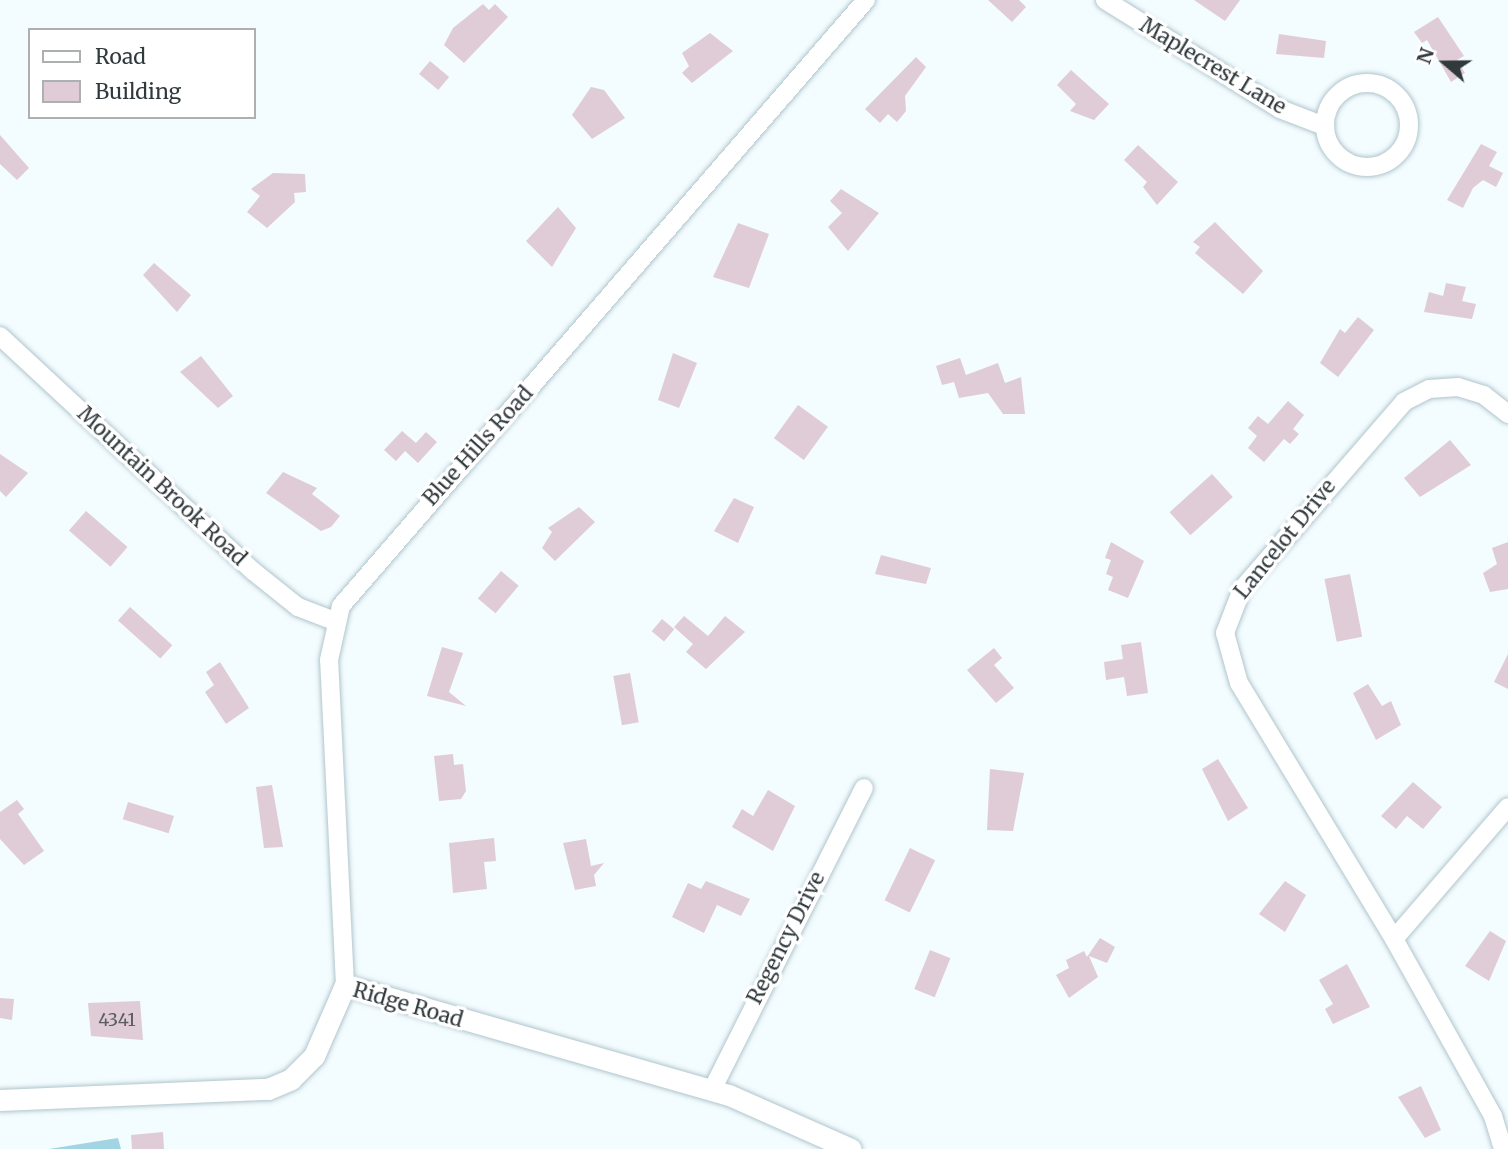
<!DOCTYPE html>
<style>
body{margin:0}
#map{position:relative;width:1508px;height:1149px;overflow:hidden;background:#f3fcff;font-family:Merriweather,serif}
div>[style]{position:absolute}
.green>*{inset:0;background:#a2d4e3}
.building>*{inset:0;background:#e0ccd6;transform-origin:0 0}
.roads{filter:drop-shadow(0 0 2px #b0c6cd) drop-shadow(0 0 2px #b0c6cd)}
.minor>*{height:18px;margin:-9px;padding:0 9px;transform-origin:9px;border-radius:9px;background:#fff}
.minor>.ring{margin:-9px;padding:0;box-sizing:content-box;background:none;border:18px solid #fff;border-radius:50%}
.tertiary>*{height:21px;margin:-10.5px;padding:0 10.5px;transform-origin:10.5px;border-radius:10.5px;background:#fff}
span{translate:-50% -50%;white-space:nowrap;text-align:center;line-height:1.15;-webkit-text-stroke:7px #fff;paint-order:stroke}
.number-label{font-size:18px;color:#5c5e62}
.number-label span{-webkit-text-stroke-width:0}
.street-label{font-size:21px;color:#30393c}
.legend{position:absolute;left:28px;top:28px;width:228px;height:91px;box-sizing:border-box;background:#fff;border:2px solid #acb0b1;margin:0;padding:9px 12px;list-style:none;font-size:21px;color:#30393c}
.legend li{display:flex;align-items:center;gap:14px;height:35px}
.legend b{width:35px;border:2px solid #acb0b1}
.north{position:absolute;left:1410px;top:28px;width:70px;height:70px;-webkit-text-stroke:5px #fff;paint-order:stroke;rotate:290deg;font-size:19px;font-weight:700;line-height:28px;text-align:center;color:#30393c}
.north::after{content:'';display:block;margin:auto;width:24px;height:32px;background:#30393c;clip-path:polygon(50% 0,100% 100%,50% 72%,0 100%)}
</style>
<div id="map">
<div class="green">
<i style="clip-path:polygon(118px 1138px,121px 1149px,49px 1149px)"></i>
</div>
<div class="building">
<i style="clip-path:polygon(988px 0,1019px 0,1026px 7px,1012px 22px)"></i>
<i style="clip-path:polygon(1194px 0,1240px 0,1225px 21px)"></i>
<i style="clip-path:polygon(483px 4px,489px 10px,495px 4px,508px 17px,464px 63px,444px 45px,453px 28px)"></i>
<i style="clip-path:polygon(1438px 17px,1464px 56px,1457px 60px,1465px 73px,1451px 82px,1427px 40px,1422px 43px,1414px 32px)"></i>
<i style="clip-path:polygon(710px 33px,733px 51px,692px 83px,682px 73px,689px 66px,682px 53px)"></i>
<i style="clip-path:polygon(1279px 34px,1326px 41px,1324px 58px,1276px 54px)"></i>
<i style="clip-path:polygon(916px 57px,926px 67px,905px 96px,906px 111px,897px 122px,888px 114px,880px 123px,865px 109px)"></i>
<i style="left:430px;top:61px;width:25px;height:17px;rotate:40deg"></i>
<i style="clip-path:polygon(1071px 70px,1109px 104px,1094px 120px,1070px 111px,1076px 104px,1057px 85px)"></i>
<i style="clip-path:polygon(591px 87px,604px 90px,625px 118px,592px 139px,572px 115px)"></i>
<i style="clip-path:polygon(0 135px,29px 168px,17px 180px,0 164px)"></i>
<i style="clip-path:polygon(1481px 144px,1497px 152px,1489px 166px,1503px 173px,1496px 187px,1483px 180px,1473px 188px,1463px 208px,1447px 200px)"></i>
<i style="clip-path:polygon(1138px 145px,1178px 182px,1157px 205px,1143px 187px,1147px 182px,1124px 160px)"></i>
<i style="clip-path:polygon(273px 173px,305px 174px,306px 192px,294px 193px,295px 202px,267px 228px,247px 212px,260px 196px,251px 189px)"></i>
<i style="clip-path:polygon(841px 189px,879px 213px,848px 251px,828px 227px,842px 213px,830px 201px)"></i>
<i style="clip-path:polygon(558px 207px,576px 228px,552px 267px,526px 241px)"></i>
<i style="clip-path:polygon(1215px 222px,1263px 271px,1243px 294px,1195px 253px,1200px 247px,1193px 242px)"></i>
<i style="clip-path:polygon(738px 223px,769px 234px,749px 288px,713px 277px)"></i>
<i style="clip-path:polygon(154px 263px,191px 295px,177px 312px,143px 275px)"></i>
<i style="clip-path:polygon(1446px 283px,1466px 287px,1462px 301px,1476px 304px,1472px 319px,1424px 312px,1429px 292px,1443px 296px)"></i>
<i style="clip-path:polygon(1358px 317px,1374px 330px,1338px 377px,1320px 363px,1340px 329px,1345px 333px)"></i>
<i style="clip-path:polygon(673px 353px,697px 363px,679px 408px,658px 400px)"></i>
<i style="clip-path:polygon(201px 356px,233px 396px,218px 408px,180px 372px)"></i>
<i style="clip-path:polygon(960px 358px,966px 375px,998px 363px,1005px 383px,1021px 377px,1025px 414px,1003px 414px,988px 393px,959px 398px,954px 382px,942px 385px,936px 366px)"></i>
<i style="clip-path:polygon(1288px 401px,1304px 415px,1293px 429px,1299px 434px,1290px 444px,1284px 439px,1264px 462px,1248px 448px,1257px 436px,1248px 428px,1258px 416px,1268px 424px)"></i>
<i style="left:798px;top:405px;width:37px;height:41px;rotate:36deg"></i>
<i style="clip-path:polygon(402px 431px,416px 443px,426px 432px,437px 442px,418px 463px,405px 451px,396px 461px,384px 450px)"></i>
<i style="clip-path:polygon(1450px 440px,1471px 465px,1420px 497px,1404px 478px)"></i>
<i style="clip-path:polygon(0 454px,28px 473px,6px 497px,0 491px)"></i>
<i style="clip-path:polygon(283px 472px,317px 488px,312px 494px,340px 516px,331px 527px,321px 531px,266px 493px)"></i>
<i style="left:1212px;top:474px;width:31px;height:57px;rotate:48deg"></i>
<i style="clip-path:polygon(734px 498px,754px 507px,738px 543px,714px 531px)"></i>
<i style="clip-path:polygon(579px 507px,595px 522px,555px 561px,542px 548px,552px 532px,548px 528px)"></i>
<i style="left:86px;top:511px;width:55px;height:26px;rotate:41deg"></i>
<i style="clip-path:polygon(1111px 542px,1144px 561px,1128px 598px,1108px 590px,1113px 577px,1106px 574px,1111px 560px,1105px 558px)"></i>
<i style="clip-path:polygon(1508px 542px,1508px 589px,1490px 592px,1483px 573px,1497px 564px,1492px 548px)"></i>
<i style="clip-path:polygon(881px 555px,931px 568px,926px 584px,875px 574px)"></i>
<i style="left:501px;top:571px;width:23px;height:36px;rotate:40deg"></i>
<i style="left:1350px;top:574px;width:64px;height:26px;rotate:79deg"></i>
<i style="left:130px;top:607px;width:57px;height:18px;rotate:42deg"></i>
<i style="clip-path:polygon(684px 616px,708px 636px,725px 616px,745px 632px,706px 669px,686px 652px,693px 644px,674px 627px)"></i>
<i style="left:662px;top:619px;width:16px;height:16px;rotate:40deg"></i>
<i style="clip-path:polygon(1141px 642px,1148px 693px,1127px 696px,1124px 677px,1106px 680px,1104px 662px,1123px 659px,1121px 645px)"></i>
<i style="clip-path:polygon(442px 647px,463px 653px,449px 692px,466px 706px,427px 696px)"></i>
<i style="clip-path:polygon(994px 648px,1002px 658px,994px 665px,1014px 688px,996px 703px,967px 670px)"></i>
<i style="clip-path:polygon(1508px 654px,1508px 689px,1494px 682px)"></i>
<i style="clip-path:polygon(220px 662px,249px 708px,226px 724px,205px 692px,214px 685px,206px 672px)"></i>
<i style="left:630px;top:673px;width:50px;height:17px;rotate:80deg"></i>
<i style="clip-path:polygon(1368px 684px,1382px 706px,1391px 701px,1401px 725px,1376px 740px,1353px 693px)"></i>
<i style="clip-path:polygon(453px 754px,454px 765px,463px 764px,466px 791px,461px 799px,439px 801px,434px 756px)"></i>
<i style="clip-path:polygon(1218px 759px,1248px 808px,1228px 821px,1202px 769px)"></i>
<i style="clip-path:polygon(990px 769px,1024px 773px,1013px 831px,987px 830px)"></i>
<i style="clip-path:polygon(1413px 782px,1442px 807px,1423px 829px,1407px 816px,1396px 829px,1381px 816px)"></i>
<i style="clip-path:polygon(272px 785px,283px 847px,264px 848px,256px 787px)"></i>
<i style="clip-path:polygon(768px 790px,795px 806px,773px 851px,732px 827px,742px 809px,753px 816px)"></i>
<i style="clip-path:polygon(17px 800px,24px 809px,18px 814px,44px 851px,24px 865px,0 839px,0 812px)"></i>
<i style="left:128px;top:802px;width:48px;height:18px;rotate:17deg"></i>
<i style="clip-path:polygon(494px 838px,496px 861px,484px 862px,487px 889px,453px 893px,449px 843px)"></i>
<i style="clip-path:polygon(586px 839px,591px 866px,604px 863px,594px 875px,596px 886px,575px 890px,563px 843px)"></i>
<i style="left:910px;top:848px;width:28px;height:58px;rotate:26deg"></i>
<i style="clip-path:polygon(706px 881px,750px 899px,741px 916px,717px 905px,704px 933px,672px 917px,688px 883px,701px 889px)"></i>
<i style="clip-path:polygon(1285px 881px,1306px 895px,1285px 932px,1259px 914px)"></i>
<i style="clip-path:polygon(1490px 931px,1506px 941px,1489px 981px,1465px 966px)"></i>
<i style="clip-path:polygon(1100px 938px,1115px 947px,1107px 963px,1089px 956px,1098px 977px,1069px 998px,1056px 975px,1069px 968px,1066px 960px,1084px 951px,1087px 957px)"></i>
<i style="left:930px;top:950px;width:22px;height:42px;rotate:22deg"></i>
<i style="clip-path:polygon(1347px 964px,1370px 1007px,1333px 1024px,1325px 1009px,1333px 1004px,1319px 980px)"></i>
<i style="clip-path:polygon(0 998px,14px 999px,12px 1020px,0 1018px)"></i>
<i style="clip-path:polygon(140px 1001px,143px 1040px,91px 1036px,88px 1003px)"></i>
<i style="clip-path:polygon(1421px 1086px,1441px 1130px,1425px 1138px,1398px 1097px)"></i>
<i style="clip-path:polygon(163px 1132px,164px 1149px,132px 1149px,131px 1135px)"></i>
</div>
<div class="roads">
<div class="minor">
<i style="left:1105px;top:0;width:206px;rotate:31.9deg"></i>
<i style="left:1280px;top:109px;width:47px;rotate:21.1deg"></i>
<i class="ring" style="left:1325px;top:83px;width:66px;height:66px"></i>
<i style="left:0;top:336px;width:345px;rotate:42.9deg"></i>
<i style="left:253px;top:571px;width:58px;rotate:38.7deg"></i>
<i style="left:298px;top:607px;width:39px;rotate:21deg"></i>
<i style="left:1508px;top:414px;width:31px;rotate:-142deg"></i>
<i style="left:1484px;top:395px;width:27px;rotate:-163deg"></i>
<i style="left:1458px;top:387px;width:29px;rotate:176deg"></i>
<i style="left:1429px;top:389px;width:28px;rotate:153deg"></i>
<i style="left:1404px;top:402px;width:247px;rotate:130.9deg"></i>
<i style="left:1242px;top:589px;width:47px;rotate:111.1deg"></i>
<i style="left:1225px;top:633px;width:52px;rotate:74.4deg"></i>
<i style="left:1239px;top:683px;width:299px;rotate:58.8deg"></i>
<i style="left:1394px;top:939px;width:174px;rotate:-49.2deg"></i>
<i style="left:1394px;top:939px;width:203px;rotate:60.8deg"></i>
<i style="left:1493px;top:1116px;width:34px;rotate:73deg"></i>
<i style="left:345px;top:985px;width:325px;rotate:-92.8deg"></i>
<i style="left:329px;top:660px;width:55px;rotate:-77.5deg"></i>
<i style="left:341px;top:606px;width:802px;rotate:-49.1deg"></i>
<i style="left:712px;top:1090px;width:338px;rotate:-63.3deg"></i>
</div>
<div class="tertiary">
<i style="left:0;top:1100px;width:268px;rotate:-2.4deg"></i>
<i style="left:268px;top:1089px;width:25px;rotate:-23deg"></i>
<i style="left:291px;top:1079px;width:33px;rotate:-45deg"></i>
<i style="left:314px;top:1056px;width:77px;rotate:-66.4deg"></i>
<i style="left:345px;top:985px;width:399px;rotate:16deg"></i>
<i style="left:729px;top:1095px;width:133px;rotate:23.9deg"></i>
</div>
</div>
<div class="number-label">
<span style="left:117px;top:1020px">4341</span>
</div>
<div class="street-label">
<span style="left:1213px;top:66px;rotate:31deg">Maplecrest Lane</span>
<span style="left:478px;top:446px;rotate:-48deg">Blue Hills Road</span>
<span style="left:162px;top:486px;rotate:43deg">Mountain Brook Road</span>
<span style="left:1285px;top:539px;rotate:-51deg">Lancelot Drive</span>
<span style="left:786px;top:938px;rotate:-63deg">Regency Drive</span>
<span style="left:408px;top:1005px;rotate:16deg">Ridge Road</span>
</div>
<ul class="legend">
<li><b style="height:9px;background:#fff"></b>Road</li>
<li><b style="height:19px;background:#e0ccd6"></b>Building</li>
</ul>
<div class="north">N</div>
</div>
